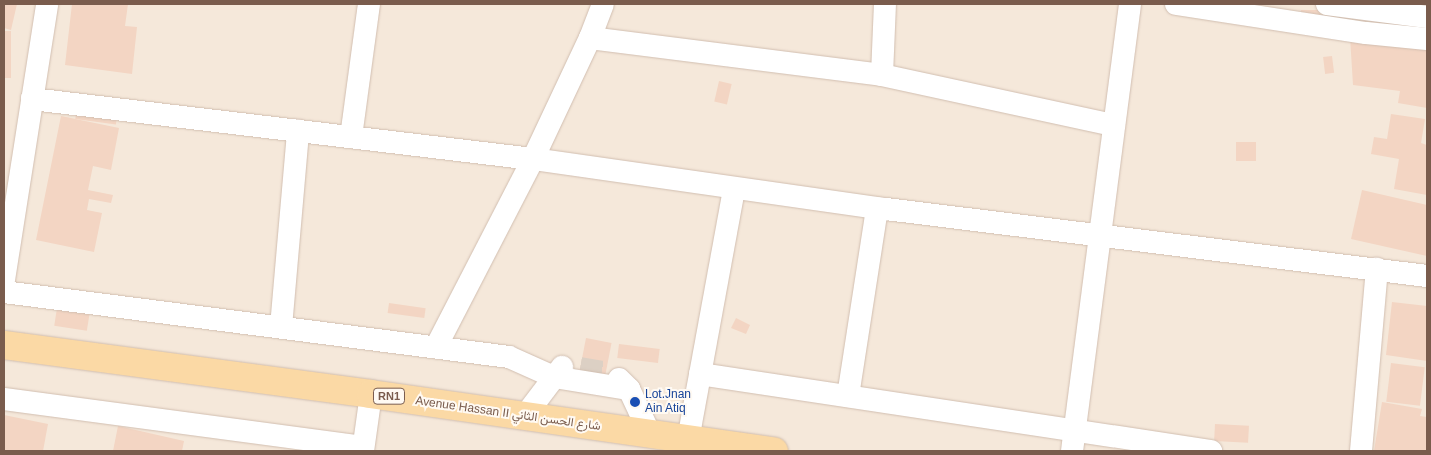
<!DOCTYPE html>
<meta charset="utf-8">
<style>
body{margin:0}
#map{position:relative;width:1431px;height:455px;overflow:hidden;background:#fdf6ec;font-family:Helvetica,Vazirmatn,sans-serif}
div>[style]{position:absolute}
.residential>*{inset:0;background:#f5e8da;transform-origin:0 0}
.building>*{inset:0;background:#f3d5c3;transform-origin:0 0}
.minor-tunnel>*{height:22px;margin-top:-11px;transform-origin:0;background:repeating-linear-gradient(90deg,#dcd0c4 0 22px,transparent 0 33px)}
.roads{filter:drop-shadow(0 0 1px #d1beb0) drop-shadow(0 0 1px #d1beb0)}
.minor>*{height:22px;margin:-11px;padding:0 11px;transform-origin:11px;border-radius:11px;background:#fff}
.major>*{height:28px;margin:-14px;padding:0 14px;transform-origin:14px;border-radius:14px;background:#fbd9a5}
.dots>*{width:14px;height:14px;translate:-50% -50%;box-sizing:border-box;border:2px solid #fffaf3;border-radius:50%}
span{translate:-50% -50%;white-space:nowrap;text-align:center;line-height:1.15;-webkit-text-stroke:4px #fffaf3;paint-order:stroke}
.shield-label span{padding:1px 4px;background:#fffaf3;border:1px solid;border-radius:4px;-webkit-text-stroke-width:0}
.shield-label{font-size:11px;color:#7a5c4d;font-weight:700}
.transit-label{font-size:12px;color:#164399}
.left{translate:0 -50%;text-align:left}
.street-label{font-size:12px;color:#7a5c4d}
.frame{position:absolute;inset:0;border:5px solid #7a5c4d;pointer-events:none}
</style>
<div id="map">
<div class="residential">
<i style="left:4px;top:4px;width:1423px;height:447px"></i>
</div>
<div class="building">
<i style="clip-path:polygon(4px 4px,17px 4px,11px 30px,4px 28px)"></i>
<i style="clip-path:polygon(72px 4px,128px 4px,125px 26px,137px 27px,132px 74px,65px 65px)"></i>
<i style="left:1301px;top:10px;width:19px;height:11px"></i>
<i style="left:4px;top:31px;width:7px;height:47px"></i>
<i style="clip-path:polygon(1350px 37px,1427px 49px,1427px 108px,1398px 103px,1400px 91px,1353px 85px)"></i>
<i style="left:1332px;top:56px;width:17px;height:9px;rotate:83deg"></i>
<i style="left:719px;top:81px;width:13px;height:21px;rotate:13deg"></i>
<i style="left:77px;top:107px;width:41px;height:12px;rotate:8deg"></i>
<i style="clip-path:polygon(1391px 114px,1425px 119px,1421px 143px,1427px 145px,1427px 195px,1394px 189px,1399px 159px,1371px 154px,1374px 137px,1387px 139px)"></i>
<i style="clip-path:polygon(61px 116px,119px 128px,111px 170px,93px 166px,88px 190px,113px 195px,111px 203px,89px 199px,87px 210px,102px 213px,94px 252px,36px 240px)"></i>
<i style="left:1236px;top:142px;width:20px;height:19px"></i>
<i style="clip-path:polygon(1362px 190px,1427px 205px,1427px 256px,1351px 239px)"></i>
<i style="left:58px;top:302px;width:33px;height:24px;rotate:9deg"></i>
<i style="clip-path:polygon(1392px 302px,1427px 306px,1427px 361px,1386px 355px)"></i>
<i style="left:389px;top:303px;width:37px;height:10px;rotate:8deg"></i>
<i style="clip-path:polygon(736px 318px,750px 325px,746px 334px,731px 328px)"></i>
<i style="left:586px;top:338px;width:26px;height:42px;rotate:11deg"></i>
<i style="left:619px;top:344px;width:41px;height:14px;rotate:7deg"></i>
<i style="left:1391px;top:363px;width:34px;height:39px;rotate:7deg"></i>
<i style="clip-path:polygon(1382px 402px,1422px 409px,1420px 416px,1427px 417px,1427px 451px,1374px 451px)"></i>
<i style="clip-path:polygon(4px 415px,48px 424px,43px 451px,4px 451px)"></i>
<i style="left:1215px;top:424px;width:34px;height:17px;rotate:3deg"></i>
<i style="clip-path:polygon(118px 426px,184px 441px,182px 451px,113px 451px)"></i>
</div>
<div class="minor-tunnel">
<i style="left:580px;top:368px;width:27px;rotate:10deg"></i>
</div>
<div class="roads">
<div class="minor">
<i style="left:1176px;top:4px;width:192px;rotate:8.7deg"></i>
<i style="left:1366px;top:33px;width:61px;rotate:5.6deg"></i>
<i style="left:1327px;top:4px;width:101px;rotate:7.4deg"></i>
<i style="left:590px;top:38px;width:294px;rotate:7.2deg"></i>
<i style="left:882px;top:75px;width:71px;rotate:-87.6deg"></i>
<i style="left:882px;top:75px;width:237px;rotate:12.2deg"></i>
<i style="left:32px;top:99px;width:505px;rotate:6.83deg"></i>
<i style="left:533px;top:159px;width:357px;rotate:8.1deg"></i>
<i style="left:886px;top:209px;width:545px;rotate:7.06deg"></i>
<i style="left:351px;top:137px;width:134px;rotate:-82.3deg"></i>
<i style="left:4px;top:280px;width:279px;rotate:-81.1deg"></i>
<i style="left:4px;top:292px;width:509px;rotate:7.33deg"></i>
<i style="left:509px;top:357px;width:49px;rotate:24deg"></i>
<i style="left:554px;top:377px;width:76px;rotate:9.1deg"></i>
<i style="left:281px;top:327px;width:197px;rotate:-85deg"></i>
<i style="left:436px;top:347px;width:212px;rotate:-62.7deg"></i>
<i style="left:533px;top:159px;width:134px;rotate:-64.8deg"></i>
<i style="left:590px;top:38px;width:36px;rotate:-69deg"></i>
<i style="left:700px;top:374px;width:517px;rotate:8.57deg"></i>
<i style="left:619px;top:379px;width:14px;rotate:45deg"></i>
<i style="left:629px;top:389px;width:50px;rotate:65deg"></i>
<i style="left:848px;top:396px;width:190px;rotate:-81.2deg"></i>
<i style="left:4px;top:399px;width:362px;rotate:7.6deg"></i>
<i style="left:524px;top:417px;width:63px;rotate:-52.8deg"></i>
<i style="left:688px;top:440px;width:255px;rotate:-79.6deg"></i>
<i style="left:363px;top:451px;width:58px;rotate:-82deg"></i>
<i style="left:1072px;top:451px;width:451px;rotate:-82.6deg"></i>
<i style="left:1361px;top:451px;width:183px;rotate:-85deg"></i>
</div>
<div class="major">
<i style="left:4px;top:345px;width:370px;rotate:7.6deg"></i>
<i style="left:371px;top:394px;width:407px;rotate:8.1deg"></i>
</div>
</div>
<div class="dots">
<i style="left:635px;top:402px;background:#1a4fb4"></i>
</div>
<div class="shield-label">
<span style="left:389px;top:396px">RN1</span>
</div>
<div class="transit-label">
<span class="left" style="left:645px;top:402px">Lot.Jnan<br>Ain Atiq</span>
</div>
<div class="street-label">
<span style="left:508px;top:414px;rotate:8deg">Avenue Hassan II شارع الحسن الثاني</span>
</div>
<div class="frame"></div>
</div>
